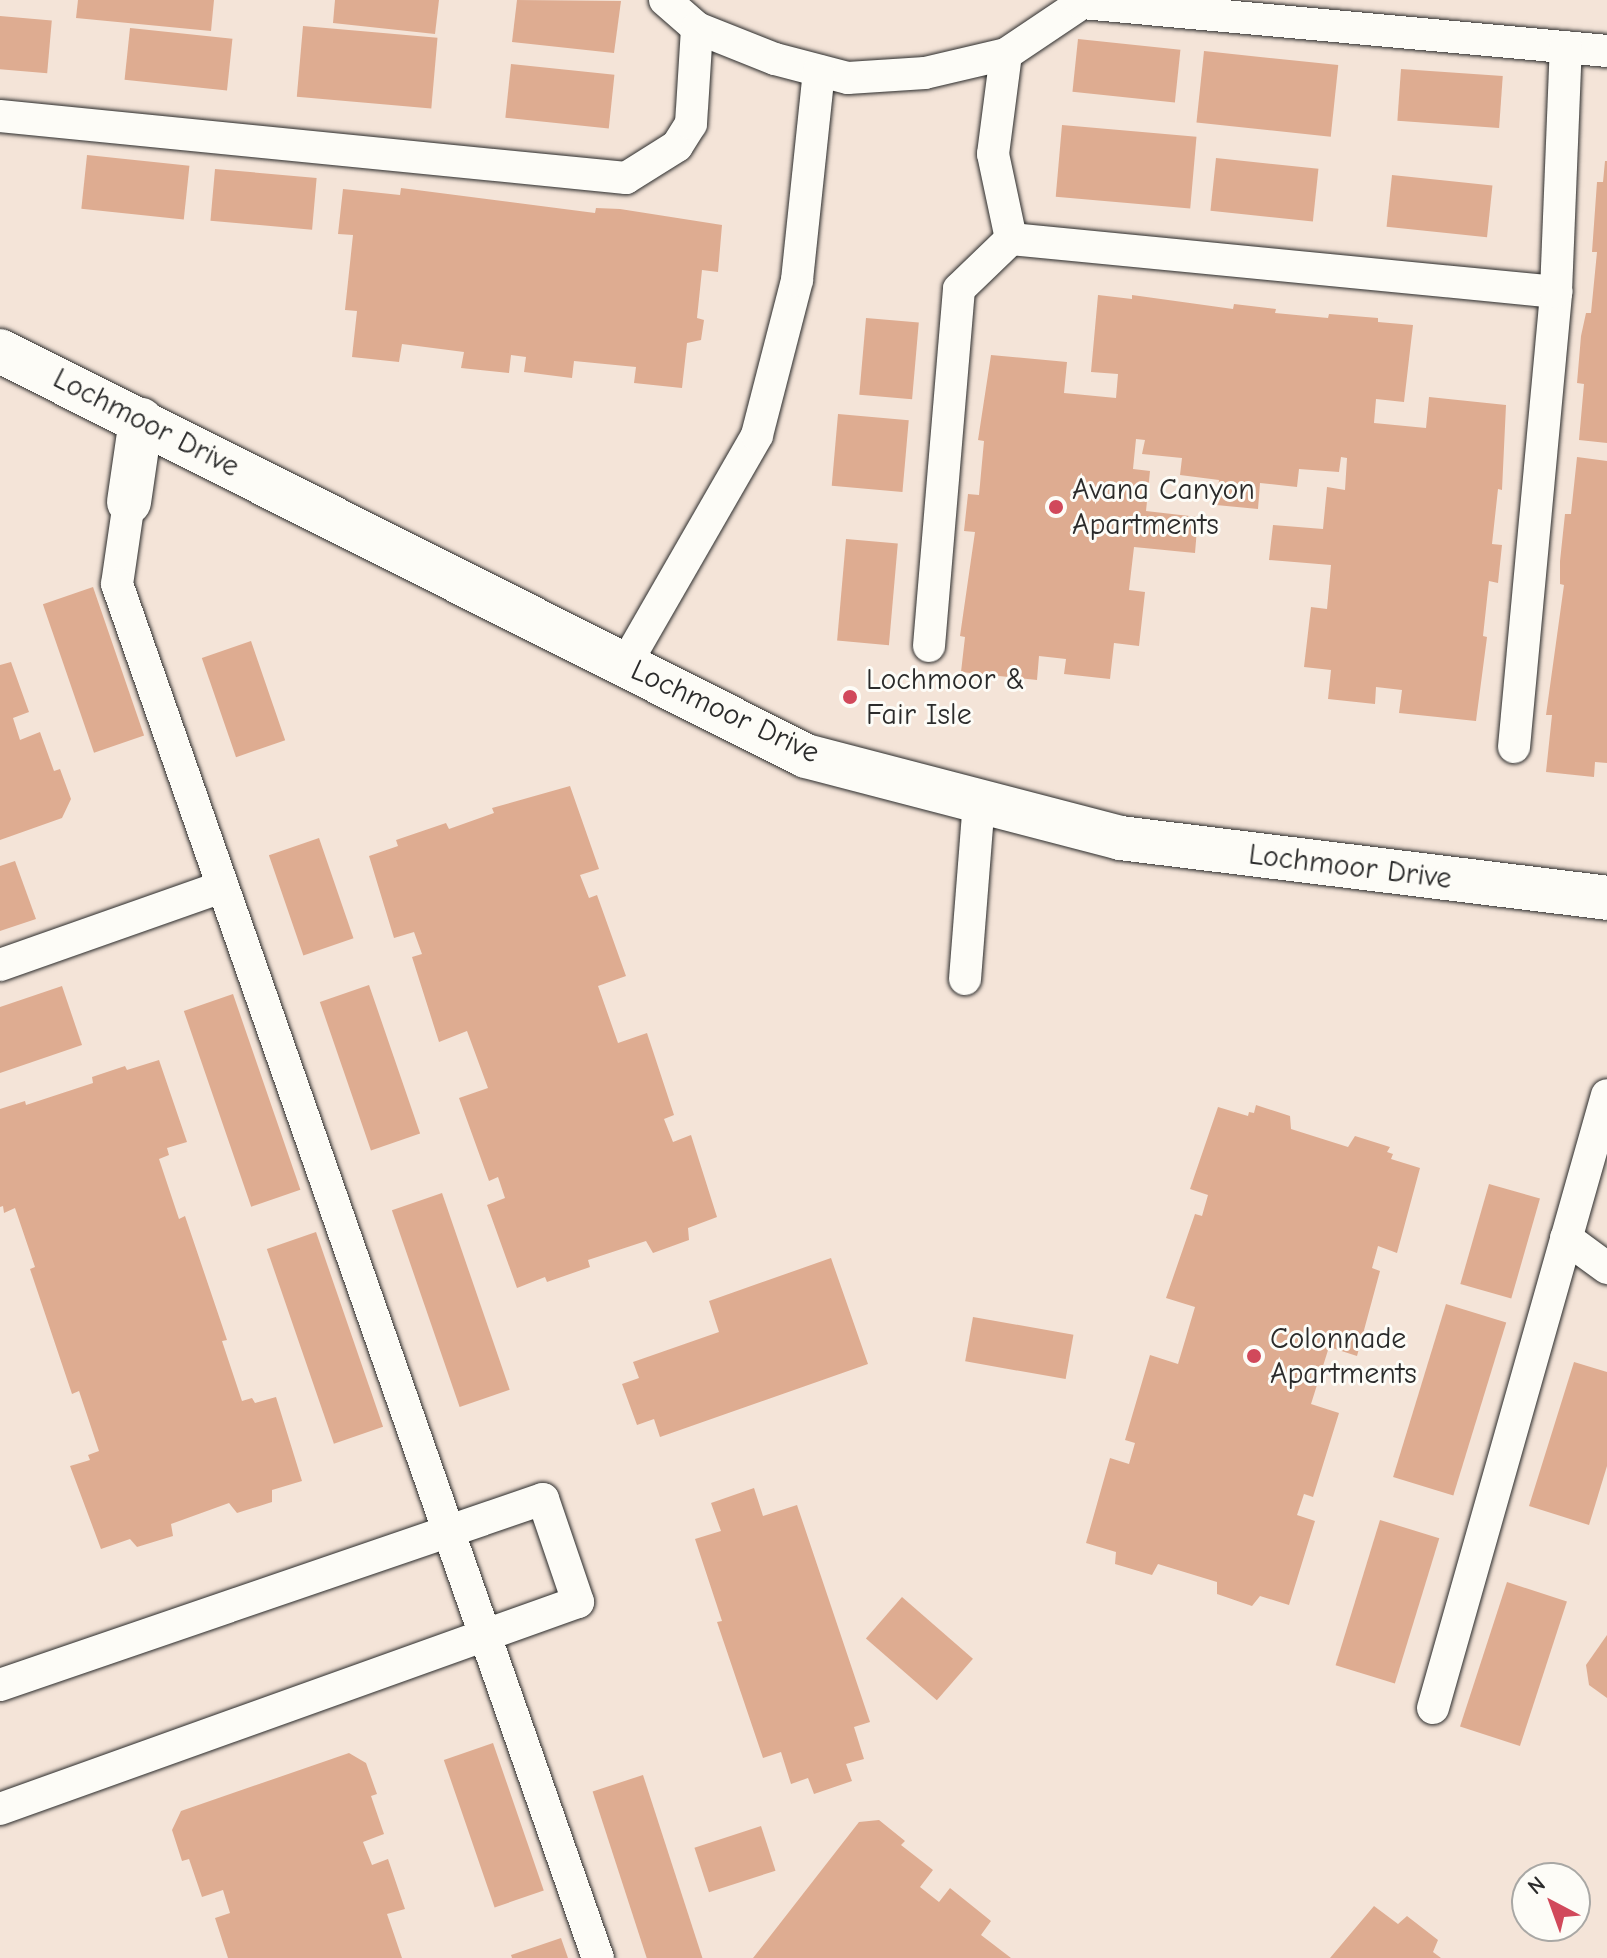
<!DOCTYPE html>
<style>
body{margin:0}
#map{position:relative;width:1607px;height:1958px;overflow:hidden;background:#f4e4d8;font-family:"Comic Neue",sans-serif}
div>[style]{position:absolute}
.building>*{inset:0;background:#deac91;transform-origin:0 0}
.roads{filter:drop-shadow(0 0 2px #2b2b2b) drop-shadow(0 0 2px #2b2b2b)}
.service>*{height:32px;margin:-16px;padding:0 16px;transform-origin:16px;border-radius:16px;background:#fdfcf7}
.minor>*{height:44px;margin:-22px;padding:0 22px;transform-origin:22px;border-radius:22px;background:#fdfcf7}
.tertiary>*{height:44px;margin:-22px;padding:0 22px;transform-origin:22px;border-radius:22px;background:#fdfcf7}
.dots>*{width:22px;height:22px;translate:-50% -50%;box-sizing:border-box;border:4px solid #fdfcf7;border-radius:50%}
span{translate:-50% -50%;white-space:nowrap;text-align:center;line-height:1.15;-webkit-text-stroke:6px #fdfcf7;paint-order:stroke}
.street-label{font-size:30px;color:#2b2b2b}
.poi-label{font-size:30px;color:#2b2b2b}
.left{translate:0 -50%;text-align:left}
.north{position:absolute;left:1511px;top:1862px;width:80px;height:80px;box-sizing:border-box;background:#fdfcf7;border:2px solid #a9a8a5;border-radius:50%;rotate:319deg;font-size:22px;font-weight:700;line-height:32px;text-align:center;color:#2b2b2b}
.north::after{content:'';display:block;margin:auto;width:28px;height:36px;background:#d1495b;clip-path:polygon(50% 0,100% 100%,50% 72%,0 100%)}
</style>
<div id="map">
<div class="building">
<i style="clip-path:polygon(78px 0,214px 0,211px 31px,76px 18px)"></i>
<i style="clip-path:polygon(335px 0,439px 0,435px 34px,333px 23px)"></i>
<i style="clip-path:polygon(517px 0,621px 1px,614px 53px,512px 42px)"></i>
<i style="left:0;top:16px;width:52px;height:53px;rotate:5deg"></i>
<i style="left:303px;top:26px;width:135px;height:71px;rotate:5deg"></i>
<i style="left:130px;top:28px;width:103px;height:52px;rotate:6deg"></i>
<i style="left:1078px;top:39px;width:103px;height:53px;rotate:6deg"></i>
<i style="left:1204px;top:51px;width:135px;height:72px;rotate:6deg"></i>
<i style="left:511px;top:64px;width:104px;height:54px;rotate:6deg"></i>
<i style="left:1401px;top:69px;width:102px;height:52px;rotate:4deg"></i>
<i style="left:1062px;top:125px;width:135px;height:72px;rotate:5deg"></i>
<i style="left:87px;top:155px;width:103px;height:54px;rotate:6deg"></i>
<i style="left:1216px;top:158px;width:103px;height:53px;rotate:6deg"></i>
<i style="clip-path:polygon(1605px 161px,1607px 161px,1607px 443px,1579px 440px,1584px 384px,1577px 383px,1581px 336px,1586px 313px,1591px 313px,1597px 252px,1592px 252px,1597px 182px,1603px 182px)"></i>
<i style="left:215px;top:169px;width:102px;height:52px;rotate:5deg"></i>
<i style="left:1392px;top:175px;width:101px;height:52px;rotate:6deg"></i>
<i style="clip-path:polygon(401px 188px,595px 213px,596px 208px,620px 209px,722px 225px,718px 272px,702px 270px,697px 318px,704px 320px,701px 340px,687px 343px,682px 388px,634px 383px,636px 367px,574px 361px,572px 378px,524px 372px,526px 357px,511px 355px,509px 373px,461px 368px,464px 352px,402px 344px,399px 362px,352px 357px,357px 311px,345px 310px,353px 235px,338px 234px,343px 189px,400px 195px)"></i>
<i style="clip-path:polygon(1098px 295px,1132px 299px,1132px 295px,1233px 309px,1234px 304px,1276px 309px,1275px 313px,1328px 318px,1329px 314px,1378px 318px,1378px 322px,1413px 325px,1404px 402px,1376px 399px,1374px 423px,1426px 428px,1429px 397px,1506px 405px,1502px 490px,1498px 489px,1492px 544px,1502px 545px,1498px 583px,1489px 581px,1483px 636px,1487px 637px,1476px 721px,1399px 713px,1402px 690px,1376px 687px,1375px 704px,1328px 699px,1331px 670px,1304px 667px,1311px 607px,1327px 609px,1331px 565px,1269px 560px,1273px 525px,1323px 529px,1327px 487px,1345px 490px,1347px 458px,1341px 457px,1339px 472px,1299px 469px,1297px 487px,1260px 483px,1258px 509px,1216px 505px,1219px 480px,1180px 475px,1182px 458px,1142px 454px,1145px 440px,1136px 439px,1133px 469px,1150px 471px,1146px 511px,1198px 517px,1195px 553px,1134px 547px,1129px 590px,1145px 592px,1139px 646px,1114px 643px,1110px 679px,1064px 674px,1066px 659px,1039px 656px,1037px 680px,961px 672px,965px 637px,960px 636px,975px 532px,964px 531px,968px 494px,979px 495px,984px 441px,978px 440px,991px 355px,1067px 362px,1064px 393px,1116px 398px,1118px 374px,1091px 372px)"></i>
<i style="left:866px;top:318px;width:53px;height:77px;rotate:5deg"></i>
<i style="left:838px;top:414px;width:71px;height:72px;rotate:5deg"></i>
<i style="clip-path:polygon(1577px 457px,1607px 461px,1607px 763px,1595px 762px,1594px 777px,1546px 772px,1552px 715px,1546px 715px,1564px 585px,1560px 584px,1560px 561px,1565px 514px,1571px 514px)"></i>
<i style="left:846px;top:539px;width:52px;height:102px;rotate:5deg"></i>
<i style="left:93px;top:587px;width:157px;height:53px;rotate:71deg"></i>
<i style="left:251px;top:641px;width:105px;height:52px;rotate:71deg"></i>
<i style="clip-path:polygon(11px 662px,29px 712px,13px 718px,20px 740px,40px 732px,54px 771px,60px 769px,71px 799px,62px 818px,0 840px,0 665px)"></i>
<i style="clip-path:polygon(570px 786px,599px 869px,580px 875px,589px 898px,597px 895px,626px 976px,598px 986px,618px 1043px,647px 1033px,674px 1115px,664px 1119px,673px 1142px,691px 1135px,717px 1217px,688px 1228px,689px 1240px,653px 1253px,646px 1241px,588px 1260px,590px 1267px,547px 1282px,545px 1277px,517px 1288px,487px 1205px,505px 1198px,498px 1177px,489px 1181px,459px 1098px,488px 1088px,467px 1031px,439px 1042px,412px 957px,422px 954px,414px 932px,394px 938px,369px 856px,398px 846px,396px 840px,446px 823px,449px 829px,494px 813px,492px 808px)"></i>
<i style="left:319px;top:838px;width:106px;height:53px;rotate:71deg"></i>
<i style="clip-path:polygon(15px 861px,36px 919px,0 931px,0 866px)"></i>
<i style="left:369px;top:985px;width:157px;height:52px;rotate:71deg"></i>
<i style="clip-path:polygon(62px 986px,82px 1045px,0 1073px,0 1007px)"></i>
<i style="left:233px;top:994px;width:207px;height:52px;rotate:71deg"></i>
<i style="clip-path:polygon(159px 1060px,187px 1142px,167px 1148px,169px 1155px,159px 1159px,179px 1219px,185px 1216px,227px 1340px,222px 1341px,242px 1401px,252px 1398px,255px 1403px,276px 1397px,302px 1481px,272px 1490px,272px 1502px,237px 1513px,229px 1503px,171px 1524px,173px 1536px,137px 1547px,130px 1539px,101px 1549px,70px 1466px,90px 1460px,88px 1455px,99px 1451px,79px 1391px,72px 1394px,30px 1269px,35px 1267px,15px 1208px,4px 1213px,3px 1206px,0 1207px,0 1109px,25px 1101px,26px 1105px,93px 1083px,92px 1077px,125px 1066px,127px 1070px)"></i>
<i style="clip-path:polygon(1256px 1105px,1290px 1116px,1291px 1129px,1348px 1147px,1355px 1136px,1390px 1147px,1387px 1152px,1393px 1154px,1391px 1159px,1420px 1168px,1397px 1253px,1378px 1246px,1372px 1268px,1380px 1271px,1357px 1356px,1329px 1347px,1311px 1404px,1339px 1413px,1313px 1497px,1304px 1494px,1297px 1515px,1315px 1521px,1289px 1605px,1260px 1596px,1252px 1606px,1217px 1594px,1217px 1582px,1158px 1564px,1152px 1575px,1115px 1564px,1116px 1552px,1086px 1543px,1110px 1458px,1129px 1464px,1135px 1443px,1125px 1440px,1150px 1355px,1178px 1364px,1195px 1307px,1166px 1298px,1195px 1214px,1202px 1216px,1208px 1195px,1190px 1189px,1218px 1107px,1248px 1116px,1249px 1112px,1254px 1113px)"></i>
<i style="left:1489px;top:1184px;width:53px;height:104px;rotate:16deg"></i>
<i style="left:442px;top:1193px;width:208px;height:53px;rotate:71deg"></i>
<i style="left:316px;top:1232px;width:206px;height:52px;rotate:71deg"></i>
<i style="clip-path:polygon(831px 1258px,868px 1364px,660px 1437px,654px 1419px,637px 1425px,622px 1384px,639px 1378px,633px 1362px,719px 1332px,709px 1301px)"></i>
<i style="left:1446px;top:1304px;width:63px;height:181px;rotate:17deg"></i>
<i style="left:973px;top:1317px;width:102px;height:45px;rotate:10deg"></i>
<i style="clip-path:polygon(1574px 1362px,1607px 1372px,1607px 1466px,1589px 1525px,1529px 1506px)"></i>
<i style="clip-path:polygon(754px 1488px,763px 1516px,797px 1505px,870px 1722px,854px 1727px,864px 1759px,846px 1764px,852px 1781px,814px 1794px,808px 1778px,791px 1784px,781px 1752px,763px 1758px,717px 1622px,722px 1621px,695px 1539px,721px 1531px,711px 1503px)"></i>
<i style="left:1380px;top:1520px;width:62px;height:152px;rotate:17deg"></i>
<i style="left:1507px;top:1582px;width:63px;height:152px;rotate:18deg"></i>
<i style="left:902px;top:1597px;width:94px;height:55px;rotate:41deg"></i>
<i style="clip-path:polygon(1607px 1635px,1607px 1698px,1589px 1685px,1586px 1665px)"></i>
<i style="left:493px;top:1743px;width:156px;height:52px;rotate:71deg"></i>
<i style="clip-path:polygon(349px 1753px,366px 1763px,377px 1794px,371px 1796px,384px 1834px,363px 1842px,372px 1865px,388px 1859px,405px 1909px,387px 1914px,402px 1958px,228px 1958px,215px 1918px,230px 1913px,223px 1890px,202px 1897px,189px 1859px,182px 1861px,172px 1830px,181px 1811px)"></i>
<i style="left:643px;top:1775px;width:193px;height:53px;rotate:72deg"></i>
<i style="clip-path:polygon(879px 1820px,905px 1841px,901px 1845px,933px 1870px,920px 1887px,939px 1902px,950px 1888px,991px 1921px,981px 1935px,1011px 1958px,753px 1958px,859px 1822px)"></i>
<i style="left:761px;top:1826px;width:47px;height:70px;rotate:72deg"></i>
<i style="clip-path:polygon(1374px 1906px,1398px 1924px,1407px 1916px,1438px 1940px,1433px 1952px,1441px 1958px,1330px 1958px)"></i>
<i style="clip-path:polygon(561px 1938px,568px 1958px,512px 1958px,511px 1955px)"></i>
</div>
<div class="roads">
<div class="service">
<i style="left:665px;top:0;width:43px;rotate:41.2deg"></i>
<i style="left:697px;top:28px;width:84px;rotate:21.7deg"></i>
<i style="left:775px;top:59px;width:75px;rotate:14.6deg"></i>
<i style="left:848px;top:78px;width:77px;rotate:-3.7deg"></i>
<i style="left:925px;top:73px;width:83px;rotate:-13.2deg"></i>
<i style="left:1006px;top:54px;width:92px;rotate:-33.9deg"></i>
<i style="left:1082px;top:3px;width:527px;rotate:5.22deg"></i>
<i style="left:1006px;top:54px;width:101px;rotate:97.4deg"></i>
<i style="left:993px;top:154px;width:87px;rotate:78deg"></i>
<i style="left:0;top:116px;width:629px;rotate:5.66deg"></i>
<i style="left:626px;top:178px;width:60px;rotate:-32.1deg"></i>
<i style="left:677px;top:146px;width:26px;rotate:-58deg"></i>
<i style="left:691px;top:124px;width:96px;rotate:-86.4deg"></i>
<i style="left:129px;top:502px;width:83px;rotate:98.3deg"></i>
<i style="left:117px;top:584px;width:1456px;rotate:70.71deg"></i>
<i style="left:929px;top:646px;width:358px;rotate:-85.2deg"></i>
<i style="left:959px;top:289px;width:72px;rotate:-43.9deg"></i>
<i style="left:1011px;top:239px;width:548px;rotate:5.55deg"></i>
<i style="left:625px;top:665px;width:265px;rotate:-60.1deg"></i>
<i style="left:757px;top:435px;width:160px;rotate:-75.5deg"></i>
<i style="left:797px;top:280px;width:210px;rotate:-84deg"></i>
<i style="left:1514px;top:747px;width:457px;rotate:-84.7deg"></i>
<i style="left:1556px;top:292px;width:245px;rotate:-87.7deg"></i>
<i style="left:0;top:965px;width:235px;rotate:-19.4deg"></i>
<i style="left:965px;top:979px;width:179px;rotate:-85.5deg"></i>
<i style="left:1566px;top:1238px;width:51px;rotate:36.2deg"></i>
<i style="left:0;top:1685px;width:574px;rotate:-18.91deg"></i>
<i style="left:543px;top:1499px;width:109px;rotate:71.2deg"></i>
<i style="left:578px;top:1602px;width:614px;rotate:160.3deg"></i>
<i style="left:1433px;top:1708px;width:637px;rotate:-74.15deg"></i>
</div>
<div class="minor">
<i style="left:129px;top:502px;width:83px;rotate:-81.7deg"></i>
</div>
<div class="tertiary">
<i style="left:0;top:351px;width:902px;rotate:26.68deg"></i>
<i style="left:806px;top:756px;width:325px;rotate:14.6deg"></i>
<i style="left:1120px;top:838px;width:491px;rotate:7deg"></i>
</div>
</div>
<div class="dots">
<i style="left:1056px;top:507px;background:#d1495b"></i>
<i style="left:850px;top:697px;background:#d1495b"></i>
<i style="left:1254px;top:1356px;background:#d1495b"></i>
</div>
<div class="street-label">
<span style="left:146px;top:423px;rotate:27deg">Lochmoor Drive</span>
<span style="left:725px;top:712px;rotate:25deg">Lochmoor Drive</span>
<span style="left:1350px;top:867px;rotate:7deg">Lochmoor Drive</span>
</div>
<div class="poi-label">
<span class="left" style="left:1072px;top:507px">Avana Canyon<br>Apartments</span>
<span class="left" style="left:866px;top:697px">Lochmoor &amp;<br>Fair Isle</span>
<span class="left" style="left:1270px;top:1356px">Colonnade<br>Apartments</span>
</div>
<div class="north">N</div>
</div>
